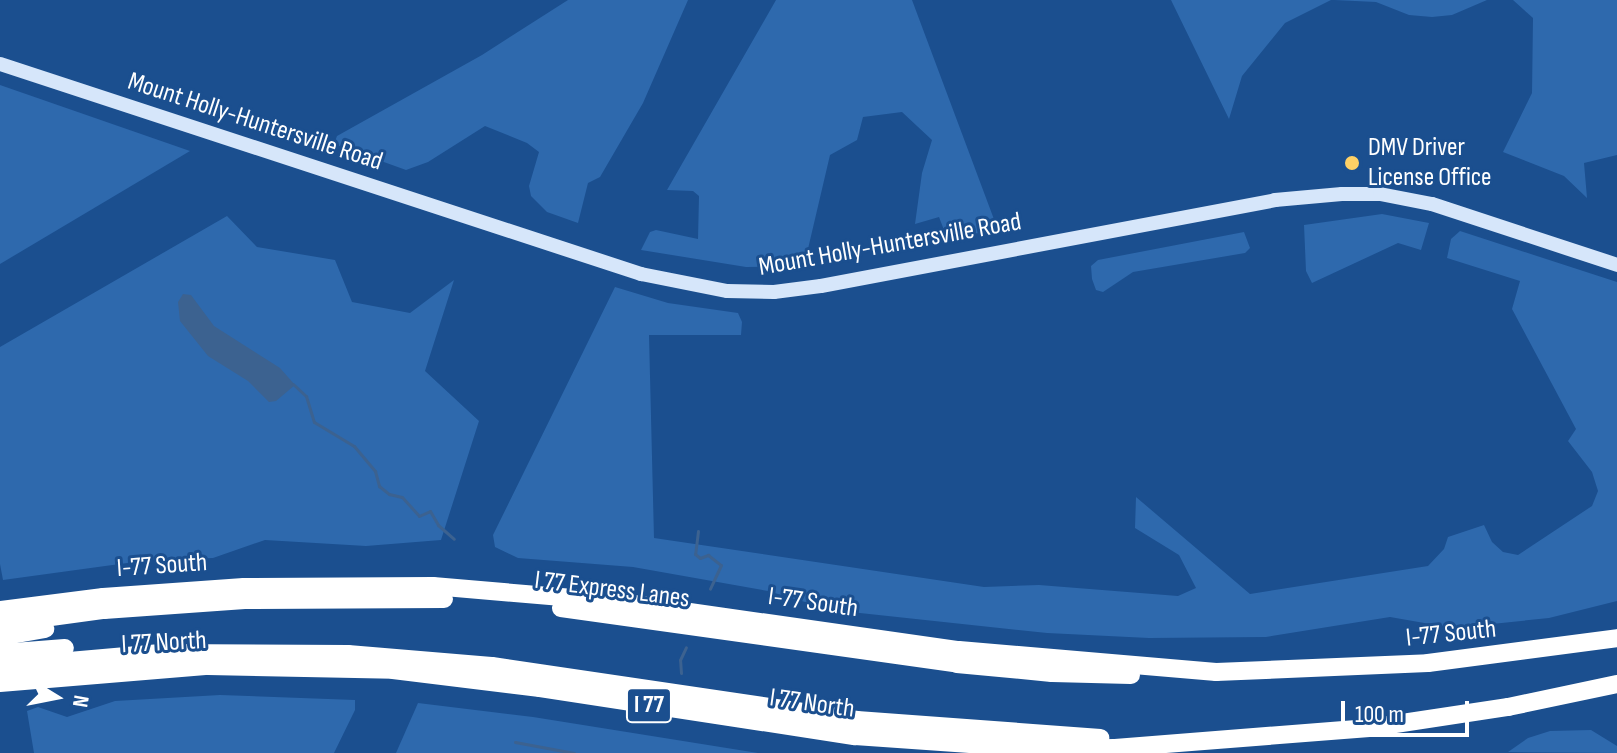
<!DOCTYPE html>
<style>
body{margin:0}
#map{position:relative;width:1617px;height:753px;overflow:hidden;background:#1b4f8f;font-family:"Sofia Sans Condensed",sans-serif}
div>[style]{position:absolute}
.green>*{inset:0;background:#2e69ad}
.water>*{inset:0;background:#3c6290}
.stream>*{height:3px;margin:-1.5px;padding:0 1.5px;transform-origin:1.5px;border-radius:1.5px;background:#3c6290}
.secondary>*{height:14px;margin:-7px;padding:0 7px;transform-origin:7px;border-radius:7px;background:#d6e6fa}
.motorway>*{height:18px;margin:-9px;padding:0 9px;transform-origin:9px;border-radius:9px;background:#fff}
.dots>*{width:22px;height:22px;translate:-50% -50%;box-sizing:border-box;border:4px solid #1b4f8f;border-radius:50%}
span{translate:-50% -50%;white-space:nowrap;text-align:center;line-height:1.15;-webkit-text-stroke:6px #1b4f8f;paint-order:stroke}
.shield-label span{padding:2px 6px;background:#1b4f8f;border:2px solid;border-radius:6px;-webkit-text-stroke-width:0}
.shield-label{font-size:24px;color:#fff;font-weight:700}
.street-label{font-size:26px;color:#fff}
.poi-label{font-size:26px;color:#fff}
.left{translate:0 -50%;text-align:left}
.north{position:absolute;left:16px;top:657px;width:80px;height:80px;-webkit-text-stroke:6px #1b4f8f;paint-order:stroke;rotate:100deg;font-size:22px;font-weight:700;line-height:32px;text-align:center;color:#fff}
.north::after{content:'';display:block;margin:auto;width:28px;height:36px;background:#fff;clip-path:polygon(50% 0,100% 100%,50% 72%,0 100%)}
.scale{position:absolute;left:1341px;top:701px;width:128px;height:36px;box-sizing:border-box;border:4px solid #fff;border-top:0;padding-left:10px;font-size:24px;line-height:28px;white-space:nowrap;color:#fff;-webkit-text-stroke:6px #1b4f8f;paint-order:stroke}
</style>
<div id="map">
<div class="green">
<i style="clip-path:polygon(568px 0,688px 0,643px 103px,600px 177px,588px 183px,578px 223px,547px 212px,531px 196px,529px 186px,539px 152px,527px 143px,485px 126px,428px 162px,406px 170px,334px 144px,337px 136px,482px 55px)"></i>
<i style="clip-path:polygon(776px 0,912px 0,998px 230px,947px 238px,939px 217px,915px 224px,922px 173px,932px 140px,902px 112px,863px 117px,857px 140px,830px 155px,804px 266px,746px 267px,641px 250px,650px 232px,656px 230px,698px 239px,699px 196px,693px 191px,667px 190px)"></i>
<i style="clip-path:polygon(1171px 0,1331px 0,1285px 23px,1242px 76px,1229px 119px)"></i>
<i style="clip-path:polygon(1334px 0,1487px 0,1452px 15px,1432px 17px,1409px 15px,1376px 2px)"></i>
<i style="clip-path:polygon(1513px 0,1617px 0,1617px 155px,1584px 163px,1587px 198px,1564px 176px,1503px 152px,1532px 93px,1533px 18px)"></i>
<i style="clip-path:polygon(0 85px,190px 151px,0 264px)"></i>
<i style="clip-path:polygon(1382px 214px,1429px 223px,1421px 250px,1398px 243px,1312px 283px,1306px 271px,1304px 225px)"></i>
<i style="clip-path:polygon(227px 216px,257px 247px,335px 260px,352px 302px,410px 313px,454px 280px,425px 371px,479px 421px,441px 540px,366px 546px,265px 540px,213px 558px,149px 560px,3px 580px,0 564px,0 347px)"></i>
<i style="clip-path:polygon(1460px 231px,1617px 282px,1617px 601px,1549px 618px,1453px 628px,1390px 617px,1266px 637px,1149px 638px,1047px 633px,832px 610px,768px 591px,633px 567px,518px 558px,495px 547px,493px 535px,615px 287px,668px 303px,738px 313px,742px 322px,741px 335px,649px 335px,654px 538px,984px 587px,1039px 585px,1178px 596px,1196px 588px,1179px 555px,1135px 528px,1136px 497px,1250px 594px,1428px 566px,1444px 549px,1448px 537px,1484px 525px,1492px 542px,1503px 552px,1518px 555px,1592px 506px,1598px 491px,1592px 472px,1568px 441px,1576px 429px,1512px 309px,1520px 281px,1447px 258px,1451px 239px)"></i>
<i style="clip-path:polygon(1244px 232px,1250px 248px,1245px 253px,1133px 272px,1103px 292px,1096px 290px,1092px 279px,1091px 266px,1098px 260px)"></i>
<i style="clip-path:polygon(220px 695px,355px 700px,355px 710px,334px 753px,34px 753px,27px 711px,38px 707px,67px 717px,115px 701px)"></i>
<i style="clip-path:polygon(418px 703px,533px 717px,758px 753px,396px 753px)"></i>
<i style="clip-path:polygon(1591px 730px,1617px 746px,1617px 753px,1508px 752px,1528px 738px,1550px 731px)"></i>
</div>
<div class="water">
<i style="clip-path:polygon(183px 294px,191px 295px,214px 326px,280px 368px,295px 385px,276px 401px,269px 402px,248px 381px,208px 356px,180px 321px,178px 302px)"></i>
</div>
<div class="stream">
<i style="left:293px;top:384px;width:18px;rotate:43deg"></i>
<i style="left:306px;top:396px;width:27px;rotate:73deg"></i>
<i style="left:314px;top:422px;width:47px;rotate:31deg"></i>
<i style="left:354px;top:446px;width:33px;rotate:50deg"></i>
<i style="left:375px;top:471px;width:16px;rotate:75deg"></i>
<i style="left:379px;top:486px;width:13px;rotate:39deg"></i>
<i style="left:389px;top:494px;width:13px;rotate:13deg"></i>
<i style="left:402px;top:497px;width:25px;rotate:48deg"></i>
<i style="left:419px;top:516px;width:12px;rotate:-24deg"></i>
<i style="left:430px;top:511px;width:16px;rotate:60deg"></i>
<i style="left:438px;top:525px;width:21px;rotate:41deg"></i>
<i style="left:698px;top:531px;width:23px;rotate:97deg"></i>
<i style="left:695px;top:554px;width:6px;rotate:39deg"></i>
<i style="left:700px;top:558px;width:9px;rotate:-21deg"></i>
<i style="left:708px;top:555px;width:16px;rotate:38deg"></i>
<i style="left:721px;top:565px;width:26px;rotate:115deg"></i>
<i style="left:681px;top:673px;width:13px;rotate:-94deg"></i>
<i style="left:680px;top:660px;width:14px;rotate:-65deg"></i>
<i style="left:515px;top:742px;width:60px;rotate:10.6deg"></i>
</div>
<div class="secondary">
<i style="left:0;top:64px;width:675px;rotate:18.14deg"></i>
<i style="left:641px;top:274px;width:88px;rotate:11.2deg"></i>
<i style="left:727px;top:291px;width:47px;rotate:1.2deg"></i>
<i style="left:774px;top:292px;width:47px;rotate:-7.3deg"></i>
<i style="left:821px;top:286px;width:462px;rotate:-10.7deg"></i>
<i style="left:1275px;top:200px;width:67px;rotate:-5.1deg"></i>
<i style="left:1342px;top:194px;width:38px"></i>
<i style="left:1380px;top:194px;width:53px;rotate:10.9deg"></i>
<i style="left:1432px;top:204px;width:195px;rotate:18.2deg"></i>
</div>
<div class="motorway">
<i style="left:561px;top:608px;width:400px;rotate:8deg"></i>
<i style="left:957px;top:664px;width:95px;rotate:5.4deg"></i>
<i style="left:1052px;top:673px;width:79px;rotate:1.5deg"></i>
<i style="left:0;top:610px;width:104px;rotate:-7.2deg"></i>
<i style="left:103px;top:597px;width:141px;rotate:-4.1deg"></i>
<i style="left:244px;top:587px;width:189px;rotate:-0.3deg"></i>
<i style="left:433px;top:586px;width:188px;rotate:4.9deg"></i>
<i style="left:620px;top:602px;width:342px;rotate:8.1deg"></i>
<i style="left:959px;top:650px;width:258px;rotate:4.9deg"></i>
<i style="left:1216px;top:672px;width:212px;rotate:-2.4deg"></i>
<i style="left:1428px;top:663px;width:191px;rotate:-7.5deg"></i>
<i style="left:0;top:624px;width:105px;rotate:-7.7deg"></i>
<i style="left:104px;top:610px;width:141px;rotate:-4.1deg"></i>
<i style="left:245px;top:600px;width:199px;rotate:-0.3deg"></i>
<i style="left:0;top:637px;width:46px;rotate:-10.1deg"></i>
<i style="left:0;top:653px;width:65px;rotate:-4.4deg"></i>
<i style="left:0;top:667px;width:161px;rotate:-5deg"></i>
<i style="left:160px;top:653px;width:188px;rotate:0.3deg"></i>
<i style="left:348px;top:654px;width:144px;rotate:4.8deg"></i>
<i style="left:492px;top:666px;width:369px;rotate:8.4deg"></i>
<i style="left:857px;top:720px;width:244px;rotate:4.2deg"></i>
<i style="left:0;top:683px;width:209px;rotate:-4.7deg"></i>
<i style="left:208px;top:666px;width:185px;rotate:1.2deg"></i>
<i style="left:393px;top:670px;width:148px;rotate:7deg"></i>
<i style="left:540px;top:688px;width:319px;rotate:8.7deg"></i>
<i style="left:855px;top:736px;width:187px;rotate:4deg"></i>
<i style="left:1042px;top:749px;width:73px;rotate:-0.8deg"></i>
<i style="left:1115px;top:748px;width:255px;rotate:-4.5deg"></i>
<i style="left:1369px;top:728px;width:141px;rotate:-8.6deg"></i>
<i style="left:1508px;top:707px;width:111px;rotate:-11.9deg"></i>
</div>
<div class="dots">
<i style="left:1352px;top:163px;background:#ffd166"></i>
</div>
<div class="shield-label">
<span style="left:649px;top:705px">I 77</span>
</div>
<div class="street-label">
<span style="left:255px;top:122px;rotate:18deg">Mount Holly-Huntersville Road</span>
<span style="left:890px;top:245px;rotate:-10deg">Mount Holly-Huntersville Road</span>
<span style="left:162px;top:566px;rotate:-4deg">I-77 South</span>
<span style="left:612px;top:590px;rotate:7deg">I 77 Express Lanes</span>
<span style="left:813px;top:603px;rotate:8deg">I-77 South</span>
<span style="left:1451px;top:634px;rotate:-6deg">I-77 South</span>
<span style="left:164px;top:643px;rotate:-3deg">I 77 North</span>
<span style="left:812px;top:704px;rotate:8deg">I 77 North</span>
</div>
<div class="poi-label">
<span class="left" style="left:1368px;top:163px">DMV Driver<br>License Office</span>
</div>
<div class="north">N</div>
<div class="scale">100 m</div>
</div>
